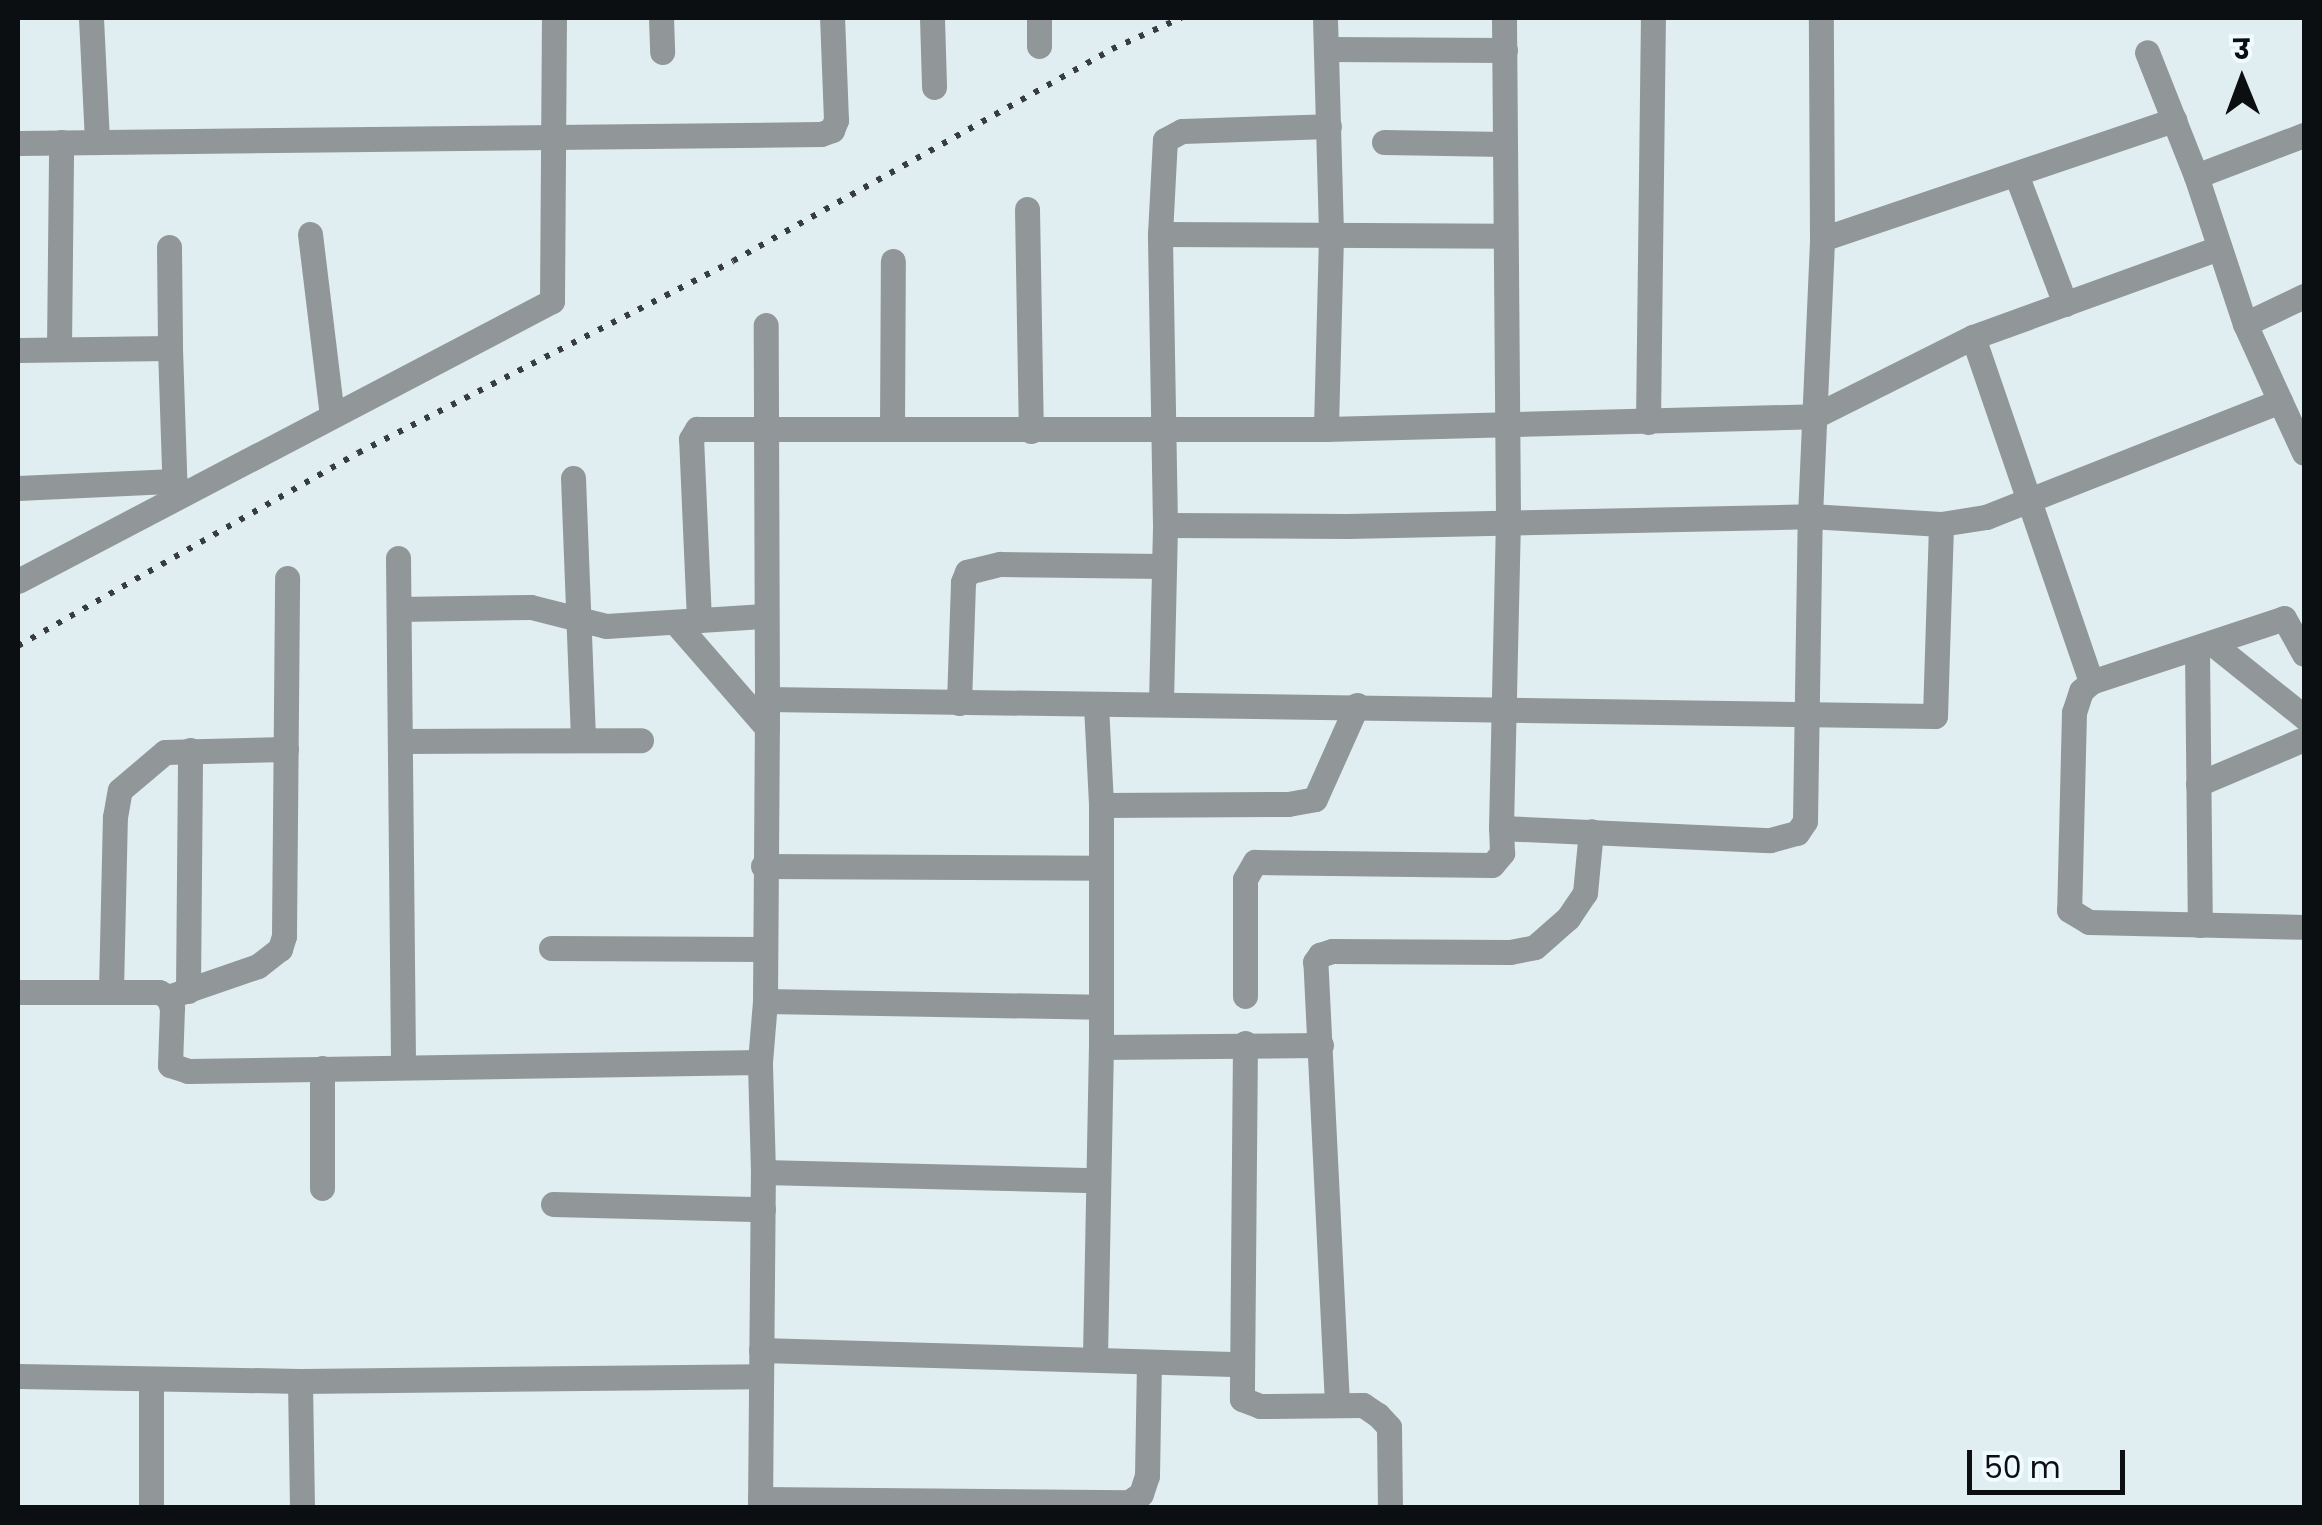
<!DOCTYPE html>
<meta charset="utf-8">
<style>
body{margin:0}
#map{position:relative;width:2322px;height:1525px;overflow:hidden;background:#e0eef2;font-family:Poppins,"Noto Sans Devanagari",sans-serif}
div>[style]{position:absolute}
.minor>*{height:25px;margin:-12.5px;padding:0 12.5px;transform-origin:12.5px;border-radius:12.5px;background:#919798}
.rail>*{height:6px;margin-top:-3px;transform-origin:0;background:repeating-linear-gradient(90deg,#373d3f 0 5px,transparent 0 15px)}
span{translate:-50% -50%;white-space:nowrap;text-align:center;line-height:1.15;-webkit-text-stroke:8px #effbfe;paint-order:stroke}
.frame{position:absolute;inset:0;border:20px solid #0b0f11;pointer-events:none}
.north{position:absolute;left:2192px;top:30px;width:100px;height:100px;-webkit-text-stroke:8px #effbfe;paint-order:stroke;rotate:359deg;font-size:28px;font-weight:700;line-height:40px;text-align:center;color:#0b0f11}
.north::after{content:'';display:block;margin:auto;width:35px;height:45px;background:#0b0f11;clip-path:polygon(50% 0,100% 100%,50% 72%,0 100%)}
.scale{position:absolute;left:1967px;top:1450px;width:158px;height:45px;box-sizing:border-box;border:5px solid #0b0f11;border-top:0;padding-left:12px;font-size:30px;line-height:35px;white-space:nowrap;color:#0b0f11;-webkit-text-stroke:8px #effbfe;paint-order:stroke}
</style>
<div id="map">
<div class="minor">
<i style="left:91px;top:18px;width:124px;rotate:87.2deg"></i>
<i style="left:661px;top:18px;width:34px;rotate:88deg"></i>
<i style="left:932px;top:18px;width:69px;rotate:88.3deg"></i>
<i style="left:1039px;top:18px;width:28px;rotate:90deg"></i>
<i style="left:1325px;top:18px;width:218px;rotate:88.4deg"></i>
<i style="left:1331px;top:236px;width:193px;rotate:91.5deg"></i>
<i style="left:1504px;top:18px;width:501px;rotate:89.54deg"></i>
<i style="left:1508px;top:519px;width:309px;rotate:91.3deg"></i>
<i style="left:1501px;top:828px;width:269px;rotate:2.6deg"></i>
<i style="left:1770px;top:840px;width:28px;rotate:-15deg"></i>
<i style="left:1797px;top:833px;width:14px;rotate:-56deg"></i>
<i style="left:1805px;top:821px;width:305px;rotate:-89.1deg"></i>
<i style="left:1810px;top:516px;width:277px;rotate:-87.5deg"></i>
<i style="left:1822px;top:239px;width:221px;rotate:-90.3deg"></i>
<i style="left:1326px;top:49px;width:179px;rotate:0.3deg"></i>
<i style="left:1384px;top:142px;width:120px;rotate:1deg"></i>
<i style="left:18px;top:143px;width:803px;rotate:-0.64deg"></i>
<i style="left:821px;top:134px;width:12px;rotate:-20deg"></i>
<i style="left:832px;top:130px;width:11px;rotate:-68deg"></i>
<i style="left:836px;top:120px;width:102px;rotate:-92.2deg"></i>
<i style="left:2016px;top:174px;width:139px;rotate:69.3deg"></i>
<i style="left:2196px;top:176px;width:116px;rotate:-20.8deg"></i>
<i style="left:1027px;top:209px;width:222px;rotate:89deg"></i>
<i style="left:310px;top:234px;width:182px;rotate:83.1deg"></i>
<i style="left:1160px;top:234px;width:344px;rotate:0.3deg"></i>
<i style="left:1822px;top:239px;width:372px;rotate:-18.7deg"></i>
<i style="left:169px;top:247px;width:101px;rotate:89.4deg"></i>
<i style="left:2245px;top:324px;width:65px;rotate:-25.4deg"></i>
<i style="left:1973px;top:337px;width:365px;rotate:71.1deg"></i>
<i style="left:2091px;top:682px;width:203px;rotate:-18.3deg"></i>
<i style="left:2284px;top:618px;width:41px;rotate:60.9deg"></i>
<i style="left:59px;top:349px;width:207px;rotate:-89.4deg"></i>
<i style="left:18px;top:350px;width:152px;rotate:-0.8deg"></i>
<i style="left:170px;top:348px;width:147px;rotate:88.1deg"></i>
<i style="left:2280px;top:401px;width:57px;rotate:65.2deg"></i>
<i style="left:1648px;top:422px;width:404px;rotate:-89.3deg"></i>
<i style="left:892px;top:428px;width:167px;rotate:-89.7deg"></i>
<i style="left:573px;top:478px;width:262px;rotate:87.8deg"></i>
<i style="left:18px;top:488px;width:157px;rotate:-2.6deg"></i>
<i style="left:1165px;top:525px;width:182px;rotate:0.3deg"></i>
<i style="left:1347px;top:526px;width:463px;rotate:-1.2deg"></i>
<i style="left:1810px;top:516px;width:131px;rotate:3.5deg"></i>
<i style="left:1941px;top:524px;width:46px;rotate:-8.8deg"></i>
<i style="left:1986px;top:517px;width:316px;rotate:-21.5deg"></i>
<i style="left:2280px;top:401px;width:85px;rotate:-114.4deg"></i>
<i style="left:2245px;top:324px;width:156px;rotate:-108.3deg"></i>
<i style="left:2196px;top:176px;width:133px;rotate:-111.6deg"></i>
<i style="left:398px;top:558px;width:507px;rotate:89.43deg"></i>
<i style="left:18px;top:581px;width:603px;rotate:-27.67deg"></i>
<i style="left:552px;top:301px;width:283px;rotate:-89.6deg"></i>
<i style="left:399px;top:609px;width:132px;rotate:-0.9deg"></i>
<i style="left:531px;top:607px;width:77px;rotate:14.2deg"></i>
<i style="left:606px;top:626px;width:160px;rotate:-3.6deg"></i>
<i style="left:699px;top:620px;width:181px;rotate:-92.5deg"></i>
<i style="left:691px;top:439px;width:12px;rotate:-59deg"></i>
<i style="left:697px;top:429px;width:629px"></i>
<i style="left:1326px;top:429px;width:489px;rotate:-1.5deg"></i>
<i style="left:1815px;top:416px;width:177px;rotate:-26.6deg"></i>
<i style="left:1973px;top:337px;width:262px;rotate:-19.9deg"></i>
<i style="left:675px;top:622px;width:140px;rotate:49deg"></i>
<i style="left:2213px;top:644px;width:117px;rotate:38.7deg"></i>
<i style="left:2197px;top:650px;width:275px;rotate:89.4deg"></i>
<i style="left:2091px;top:682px;width:13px;rotate:138deg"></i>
<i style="left:2081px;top:691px;width:22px;rotate:108deg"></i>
<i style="left:2074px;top:712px;width:198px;rotate:91.4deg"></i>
<i style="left:2069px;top:910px;width:23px;rotate:31deg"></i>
<i style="left:2089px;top:922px;width:215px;rotate:1.3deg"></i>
<i style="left:767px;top:699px;width:1168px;rotate:0.83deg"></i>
<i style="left:1935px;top:716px;width:192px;rotate:-88.2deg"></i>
<i style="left:959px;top:703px;width:121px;rotate:-88.1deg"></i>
<i style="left:963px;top:582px;width:11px;rotate:-68deg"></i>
<i style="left:967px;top:572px;width:34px;rotate:-14deg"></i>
<i style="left:1000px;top:564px;width:164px;rotate:0.7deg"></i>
<i style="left:1161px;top:703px;width:178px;rotate:-88.7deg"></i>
<i style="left:1165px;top:525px;width:291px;rotate:-91deg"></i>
<i style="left:1160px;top:234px;width:94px;rotate:-87deg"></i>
<i style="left:1165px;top:140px;width:19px;rotate:-28deg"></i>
<i style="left:1182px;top:131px;width:147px;rotate:-1.9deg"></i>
<i style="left:1096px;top:705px;width:100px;rotate:87.1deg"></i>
<i style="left:1101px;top:805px;width:242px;rotate:90deg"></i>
<i style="left:1101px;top:1047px;width:220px;rotate:-0.5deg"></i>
<i style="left:400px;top:741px;width:241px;rotate:-0.2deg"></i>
<i style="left:2198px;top:784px;width:115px;rotate:-23deg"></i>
<i style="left:1101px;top:805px;width:187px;rotate:-0.3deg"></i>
<i style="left:1288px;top:804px;width:27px;rotate:-10deg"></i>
<i style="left:1315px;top:799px;width:103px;rotate:-65.9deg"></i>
<i style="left:763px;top:866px;width:335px;rotate:0.3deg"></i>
<i style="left:551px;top:948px;width:213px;rotate:0.3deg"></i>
<i style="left:111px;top:990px;width:173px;rotate:-88.7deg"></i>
<i style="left:115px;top:817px;width:27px;rotate:-80deg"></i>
<i style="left:120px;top:790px;width:59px;rotate:-40.2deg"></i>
<i style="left:165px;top:752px;width:121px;rotate:-1.4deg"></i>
<i style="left:188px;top:991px;width:241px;rotate:-89.5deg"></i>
<i style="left:18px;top:992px;width:141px"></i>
<i style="left:159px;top:992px;width:10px;rotate:29deg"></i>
<i style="left:168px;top:997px;width:12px;rotate:70deg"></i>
<i style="left:172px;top:1008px;width:57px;rotate:92deg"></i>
<i style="left:170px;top:1065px;width:19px;rotate:18deg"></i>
<i style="left:188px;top:1071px;width:572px;rotate:-0.9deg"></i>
<i style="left:1245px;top:996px;width:117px;rotate:-90deg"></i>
<i style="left:1245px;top:879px;width:20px;rotate:-60deg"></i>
<i style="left:1255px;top:862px;width:237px;rotate:0.7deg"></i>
<i style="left:1492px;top:865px;width:16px;rotate:-50deg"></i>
<i style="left:1502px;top:853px;width:25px;rotate:-92deg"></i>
<i style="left:168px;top:997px;width:95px;rotate:-19deg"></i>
<i style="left:258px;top:966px;width:28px;rotate:-38deg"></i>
<i style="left:280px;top:949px;width:14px;rotate:-73deg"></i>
<i style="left:284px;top:936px;width:358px;rotate:-89.5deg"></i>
<i style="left:765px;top:1001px;width:333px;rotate:1deg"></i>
<i style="left:1245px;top:1043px;width:356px;rotate:90.5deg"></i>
<i style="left:1242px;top:1399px;width:19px;rotate:21deg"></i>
<i style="left:1260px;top:1406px;width:103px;rotate:-0.6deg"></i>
<i style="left:1363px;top:1405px;width:18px;rotate:34deg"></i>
<i style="left:1378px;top:1415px;width:16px;rotate:47deg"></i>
<i style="left:1389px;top:1427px;width:81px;rotate:89.3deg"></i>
<i style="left:763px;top:1172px;width:333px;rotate:1.4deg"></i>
<i style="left:322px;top:1188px;width:120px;rotate:-90deg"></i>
<i style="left:553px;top:1204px;width:210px;rotate:1.4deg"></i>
<i style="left:761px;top:1350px;width:480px;rotate:1.7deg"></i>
<i style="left:1095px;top:1357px;width:310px;rotate:-88.9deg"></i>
<i style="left:18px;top:1376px;width:282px;rotate:1deg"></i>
<i style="left:300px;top:1381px;width:460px;rotate:-0.6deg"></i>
<i style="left:300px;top:1381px;width:127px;rotate:89.1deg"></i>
<i style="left:1337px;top:1404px;width:443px;rotate:-92.8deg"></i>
<i style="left:1315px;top:962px;width:9px;rotate:-54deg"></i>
<i style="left:1320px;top:955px;width:13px;rotate:-18deg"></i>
<i style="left:1332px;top:951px;width:178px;rotate:0.3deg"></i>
<i style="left:1510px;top:952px;width:25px;rotate:-11deg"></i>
<i style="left:1535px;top:947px;width:44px;rotate:-41.3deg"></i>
<i style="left:1568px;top:918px;width:30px;rotate:-56deg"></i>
<i style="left:1585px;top:893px;width:62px;rotate:-84.5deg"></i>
<i style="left:760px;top:1499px;width:369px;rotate:0.5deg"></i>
<i style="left:1129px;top:1502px;width:14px;rotate:-34deg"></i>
<i style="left:1141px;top:1494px;width:19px;rotate:-72deg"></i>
<i style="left:1147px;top:1476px;width:114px;rotate:-89deg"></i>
<i style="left:151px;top:1508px;width:129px;rotate:-90deg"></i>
<i style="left:760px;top:1508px;width:336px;rotate:-89.5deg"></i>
<i style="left:763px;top:1172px;width:110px;rotate:-91.6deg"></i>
<i style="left:760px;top:1062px;width:61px;rotate:-85.3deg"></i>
<i style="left:765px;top:1001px;width:302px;rotate:-89.6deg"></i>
<i style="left:767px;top:699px;width:374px;rotate:-90.2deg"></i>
</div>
<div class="rail">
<i style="left:18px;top:646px;width:391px;rotate:-29.6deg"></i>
<i style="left:358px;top:453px;width:421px;rotate:-27.1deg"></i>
<i style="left:733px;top:261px;width:434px;rotate:-29.2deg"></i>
<i style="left:1112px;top:49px;width:76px;rotate:-24.2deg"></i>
</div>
<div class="frame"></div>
<div class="north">उ</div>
<div class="scale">50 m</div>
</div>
